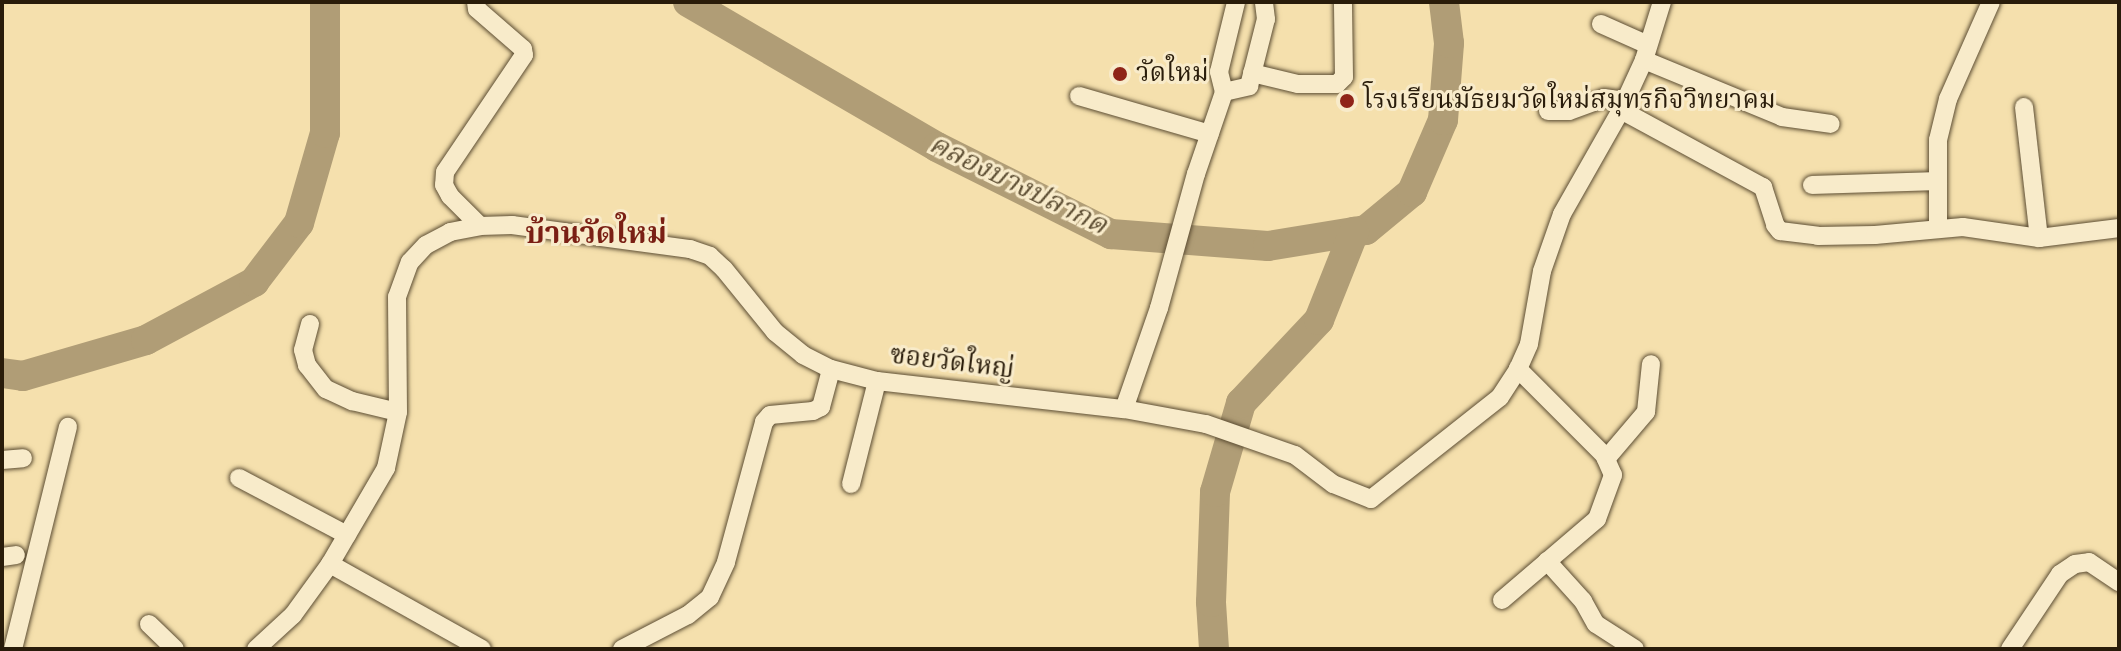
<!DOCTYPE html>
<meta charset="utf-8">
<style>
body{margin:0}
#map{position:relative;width:2121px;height:651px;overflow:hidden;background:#f5e0ad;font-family:"Libre Bodoni","Noto Serif Thai",serif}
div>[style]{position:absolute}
.river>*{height:30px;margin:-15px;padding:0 15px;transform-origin:15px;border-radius:15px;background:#b09d76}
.roads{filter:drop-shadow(0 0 2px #5c4d33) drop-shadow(0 0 2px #5c4d33)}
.minor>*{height:18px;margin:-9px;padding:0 9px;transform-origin:9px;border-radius:9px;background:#f8ebca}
.dots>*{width:22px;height:22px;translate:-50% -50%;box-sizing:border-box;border:4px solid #f8ebca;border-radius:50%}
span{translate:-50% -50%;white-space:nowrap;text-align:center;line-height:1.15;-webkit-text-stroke:6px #f8ebca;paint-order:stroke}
.poi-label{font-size:26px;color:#291c0a}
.left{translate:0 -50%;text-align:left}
.street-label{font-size:26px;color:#291c0a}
.water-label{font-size:28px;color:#5f5035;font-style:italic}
.quarter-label{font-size:30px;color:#7a1f14;font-weight:700}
.frame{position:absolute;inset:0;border:4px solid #291c0a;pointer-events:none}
</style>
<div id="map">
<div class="river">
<i style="left:688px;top:2px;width:288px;rotate:30.2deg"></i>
<i style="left:937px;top:147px;width:195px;rotate:26.6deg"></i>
<i style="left:1111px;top:234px;width:157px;rotate:4.4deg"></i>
<i style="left:1268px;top:246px;width:99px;rotate:-9.3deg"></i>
<i style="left:1366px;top:230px;width:60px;rotate:-39.6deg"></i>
<i style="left:1412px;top:192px;width:78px;rotate:-66.7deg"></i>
<i style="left:1443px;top:120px;width:77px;rotate:-85.5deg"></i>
<i style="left:1449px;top:43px;width:41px;rotate:-97deg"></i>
<i style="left:2px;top:373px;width:21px;rotate:8deg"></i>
<i style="left:23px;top:376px;width:128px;rotate:-16.3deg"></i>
<i style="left:146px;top:340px;width:123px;rotate:-28.2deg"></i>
<i style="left:254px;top:282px;width:74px;rotate:-52.7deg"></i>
<i style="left:299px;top:223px;width:94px;rotate:-73.9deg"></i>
<i style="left:325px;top:133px;width:131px;rotate:-90deg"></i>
<i style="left:1214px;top:649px;width:47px;rotate:-93.7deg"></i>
<i style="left:1211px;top:602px;width:110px;rotate:-87.9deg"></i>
<i style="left:1215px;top:492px;width:93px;rotate:-73.7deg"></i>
<i style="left:1241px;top:403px;width:114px;rotate:-46.8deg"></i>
<i style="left:1319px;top:320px;width:95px;rotate:-68.3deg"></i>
</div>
<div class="roads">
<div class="minor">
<i style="left:476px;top:2px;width:7px;rotate:82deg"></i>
<i style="left:477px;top:9px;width:61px;rotate:41deg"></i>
<i style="left:523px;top:49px;width:6px;rotate:81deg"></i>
<i style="left:524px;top:55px;width:141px;rotate:124deg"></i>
<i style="left:445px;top:172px;width:13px;rotate:94deg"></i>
<i style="left:444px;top:185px;width:13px;rotate:61deg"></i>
<i style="left:450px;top:196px;width:42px;rotate:45deg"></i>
<i style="left:1601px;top:24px;width:51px;rotate:24.1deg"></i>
<i style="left:1644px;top:60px;width:149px;rotate:22.4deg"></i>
<i style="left:1782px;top:117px;width:49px;rotate:8.1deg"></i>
<i style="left:1252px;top:73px;width:47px;rotate:13.4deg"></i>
<i style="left:1298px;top:84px;width:39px"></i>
<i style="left:1337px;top:84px;width:10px;rotate:-45deg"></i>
<i style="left:1344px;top:77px;width:75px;rotate:-90.8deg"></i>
<i style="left:1224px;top:92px;width:26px;rotate:-13deg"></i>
<i style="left:1249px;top:86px;width:69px;rotate:-75.8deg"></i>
<i style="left:1266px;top:19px;width:17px;rotate:-97deg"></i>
<i style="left:1079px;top:96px;width:136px;rotate:16.2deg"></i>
<i style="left:2024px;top:107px;width:132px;rotate:83.5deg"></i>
<i style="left:1621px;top:110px;width:162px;rotate:28.5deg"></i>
<i style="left:1763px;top:187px;width:40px;rotate:72deg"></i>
<i style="left:1775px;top:225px;width:8px;rotate:50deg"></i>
<i style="left:1780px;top:231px;width:38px;rotate:7deg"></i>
<i style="left:1818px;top:236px;width:57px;rotate:-1deg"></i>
<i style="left:1875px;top:235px;width:88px;rotate:-5.2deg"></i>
<i style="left:1963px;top:227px;width:77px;rotate:8.2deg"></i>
<i style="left:2039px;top:238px;width:81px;rotate:-7.1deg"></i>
<i style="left:1548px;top:111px;width:21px"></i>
<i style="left:1569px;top:111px;width:37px;rotate:-20deg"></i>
<i style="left:1604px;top:98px;width:21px;rotate:8deg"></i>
<i style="left:1812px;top:185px;width:126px;rotate:-1.8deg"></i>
<i style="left:1938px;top:227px;width:87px;rotate:-90deg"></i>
<i style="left:1938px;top:140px;width:42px;rotate:-76.3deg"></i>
<i style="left:1948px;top:99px;width:106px;rotate:-66.1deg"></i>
<i style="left:310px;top:324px;width:27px;rotate:105deg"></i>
<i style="left:303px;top:350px;width:16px;rotate:75deg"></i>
<i style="left:307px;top:365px;width:31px;rotate:52deg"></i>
<i style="left:326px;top:389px;width:29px;rotate:25deg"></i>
<i style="left:352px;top:401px;width:47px;rotate:13.4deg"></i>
<i style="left:1124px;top:409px;width:107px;rotate:-70.9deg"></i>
<i style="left:1159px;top:308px;width:139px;rotate:-74.6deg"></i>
<i style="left:1196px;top:174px;width:87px;rotate:-71.1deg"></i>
<i style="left:1224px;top:92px;width:21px;rotate:-104deg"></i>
<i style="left:1219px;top:72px;width:72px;rotate:-76.3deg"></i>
<i style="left:1606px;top:459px;width:62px;rotate:-49.6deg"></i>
<i style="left:1646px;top:412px;width:48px;rotate:-84.1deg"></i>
<i style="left:2px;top:460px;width:21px;rotate:-5deg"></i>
<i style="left:239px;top:478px;width:122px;rotate:27.8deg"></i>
<i style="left:851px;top:484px;width:106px;rotate:-75.8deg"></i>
<i style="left:2px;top:557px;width:14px;rotate:-8deg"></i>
<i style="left:1547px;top:561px;width:54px;rotate:48deg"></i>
<i style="left:1583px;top:601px;width:26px;rotate:61deg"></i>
<i style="left:1596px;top:624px;width:46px;rotate:32.7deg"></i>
<i style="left:330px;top:564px;width:174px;rotate:29.2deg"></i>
<i style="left:1502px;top:600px;width:125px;rotate:-40.5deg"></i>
<i style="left:1597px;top:519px;width:47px;rotate:-70deg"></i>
<i style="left:1613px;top:475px;width:22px;rotate:-114deg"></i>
<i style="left:1604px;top:455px;width:122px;rotate:-135deg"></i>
<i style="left:149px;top:624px;width:36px;rotate:44deg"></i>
<i style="left:13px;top:649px;width:229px;rotate:-76.1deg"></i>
<i style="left:256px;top:649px;width:50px;rotate:-42.6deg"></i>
<i style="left:293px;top:615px;width:63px;rotate:-54deg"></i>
<i style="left:330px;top:564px;width:111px;rotate:-59.7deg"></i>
<i style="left:386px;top:468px;width:57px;rotate:-77.9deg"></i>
<i style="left:398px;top:412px;width:115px;rotate:-90.5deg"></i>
<i style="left:397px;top:297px;width:37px;rotate:-70deg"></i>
<i style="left:410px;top:262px;width:23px;rotate:-47deg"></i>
<i style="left:426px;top:245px;width:27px;rotate:-28deg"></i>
<i style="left:450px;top:232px;width:31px;rotate:-11deg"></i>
<i style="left:480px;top:226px;width:32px;rotate:-2deg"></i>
<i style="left:512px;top:225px;width:180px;rotate:7.7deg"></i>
<i style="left:690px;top:249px;width:21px;rotate:19deg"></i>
<i style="left:710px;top:256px;width:19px;rotate:43deg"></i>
<i style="left:724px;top:269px;width:81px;rotate:51deg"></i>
<i style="left:775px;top:332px;width:36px;rotate:39deg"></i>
<i style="left:803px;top:355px;width:31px;rotate:27deg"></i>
<i style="left:831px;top:369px;width:48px;rotate:14.6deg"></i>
<i style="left:877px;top:381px;width:249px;rotate:6.5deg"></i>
<i style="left:1124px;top:409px;width:83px;rotate:10.4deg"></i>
<i style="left:1206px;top:424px;width:94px;rotate:19.2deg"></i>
<i style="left:1295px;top:455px;width:48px;rotate:37.3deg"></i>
<i style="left:1333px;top:484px;width:41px;rotate:21.5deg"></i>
<i style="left:1371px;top:499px;width:164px;rotate:-38.3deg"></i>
<i style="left:1500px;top:397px;width:33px;rotate:-57deg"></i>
<i style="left:1518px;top:369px;width:27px;rotate:-66deg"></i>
<i style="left:1529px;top:344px;width:74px;rotate:-79.9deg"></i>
<i style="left:1542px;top:271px;width:60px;rotate:-70.7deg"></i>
<i style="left:1562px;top:214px;width:120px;rotate:-60.4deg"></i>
<i style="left:1621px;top:110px;width:55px;rotate:-65.3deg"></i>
<i style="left:1644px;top:60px;width:61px;rotate:-72.8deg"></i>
<i style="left:622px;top:649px;width:74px;rotate:-27.3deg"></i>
<i style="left:688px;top:615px;width:28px;rotate:-39deg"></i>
<i style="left:710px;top:597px;width:38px;rotate:-65deg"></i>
<i style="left:726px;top:562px;width:145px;rotate:-74.8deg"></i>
<i style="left:764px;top:422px;width:9px;rotate:-49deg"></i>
<i style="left:770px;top:415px;width:43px;rotate:-5.3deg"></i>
<i style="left:813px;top:411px;width:9px;rotate:-27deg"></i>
<i style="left:821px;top:407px;width:39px;rotate:-75deg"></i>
<i style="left:2010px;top:649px;width:90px;rotate:-56.3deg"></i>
<i style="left:2060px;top:574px;width:18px;rotate:-34deg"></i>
<i style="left:2075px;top:564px;width:14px;rotate:-8deg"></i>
<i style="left:2089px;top:562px;width:36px;rotate:34deg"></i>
</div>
</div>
<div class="dots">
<i style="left:1120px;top:74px;background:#8f2418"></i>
<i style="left:1347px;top:101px;background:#8f2418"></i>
</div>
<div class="poi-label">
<span class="left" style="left:1136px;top:74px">วัดใหม่</span>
<span class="left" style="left:1363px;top:101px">โรงเรียนมัธยมวัดใหม่สมุทรกิจวิทยาคม</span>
</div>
<div class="street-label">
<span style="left:952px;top:363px;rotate:7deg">ซอยวัดใหญ่</span>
</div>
<div class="water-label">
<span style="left:1018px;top:185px;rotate:26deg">คลองบางปลากด</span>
</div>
<div class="quarter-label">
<span style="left:596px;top:234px">บ้านวัดใหม่</span>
</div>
<div class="frame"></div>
</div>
